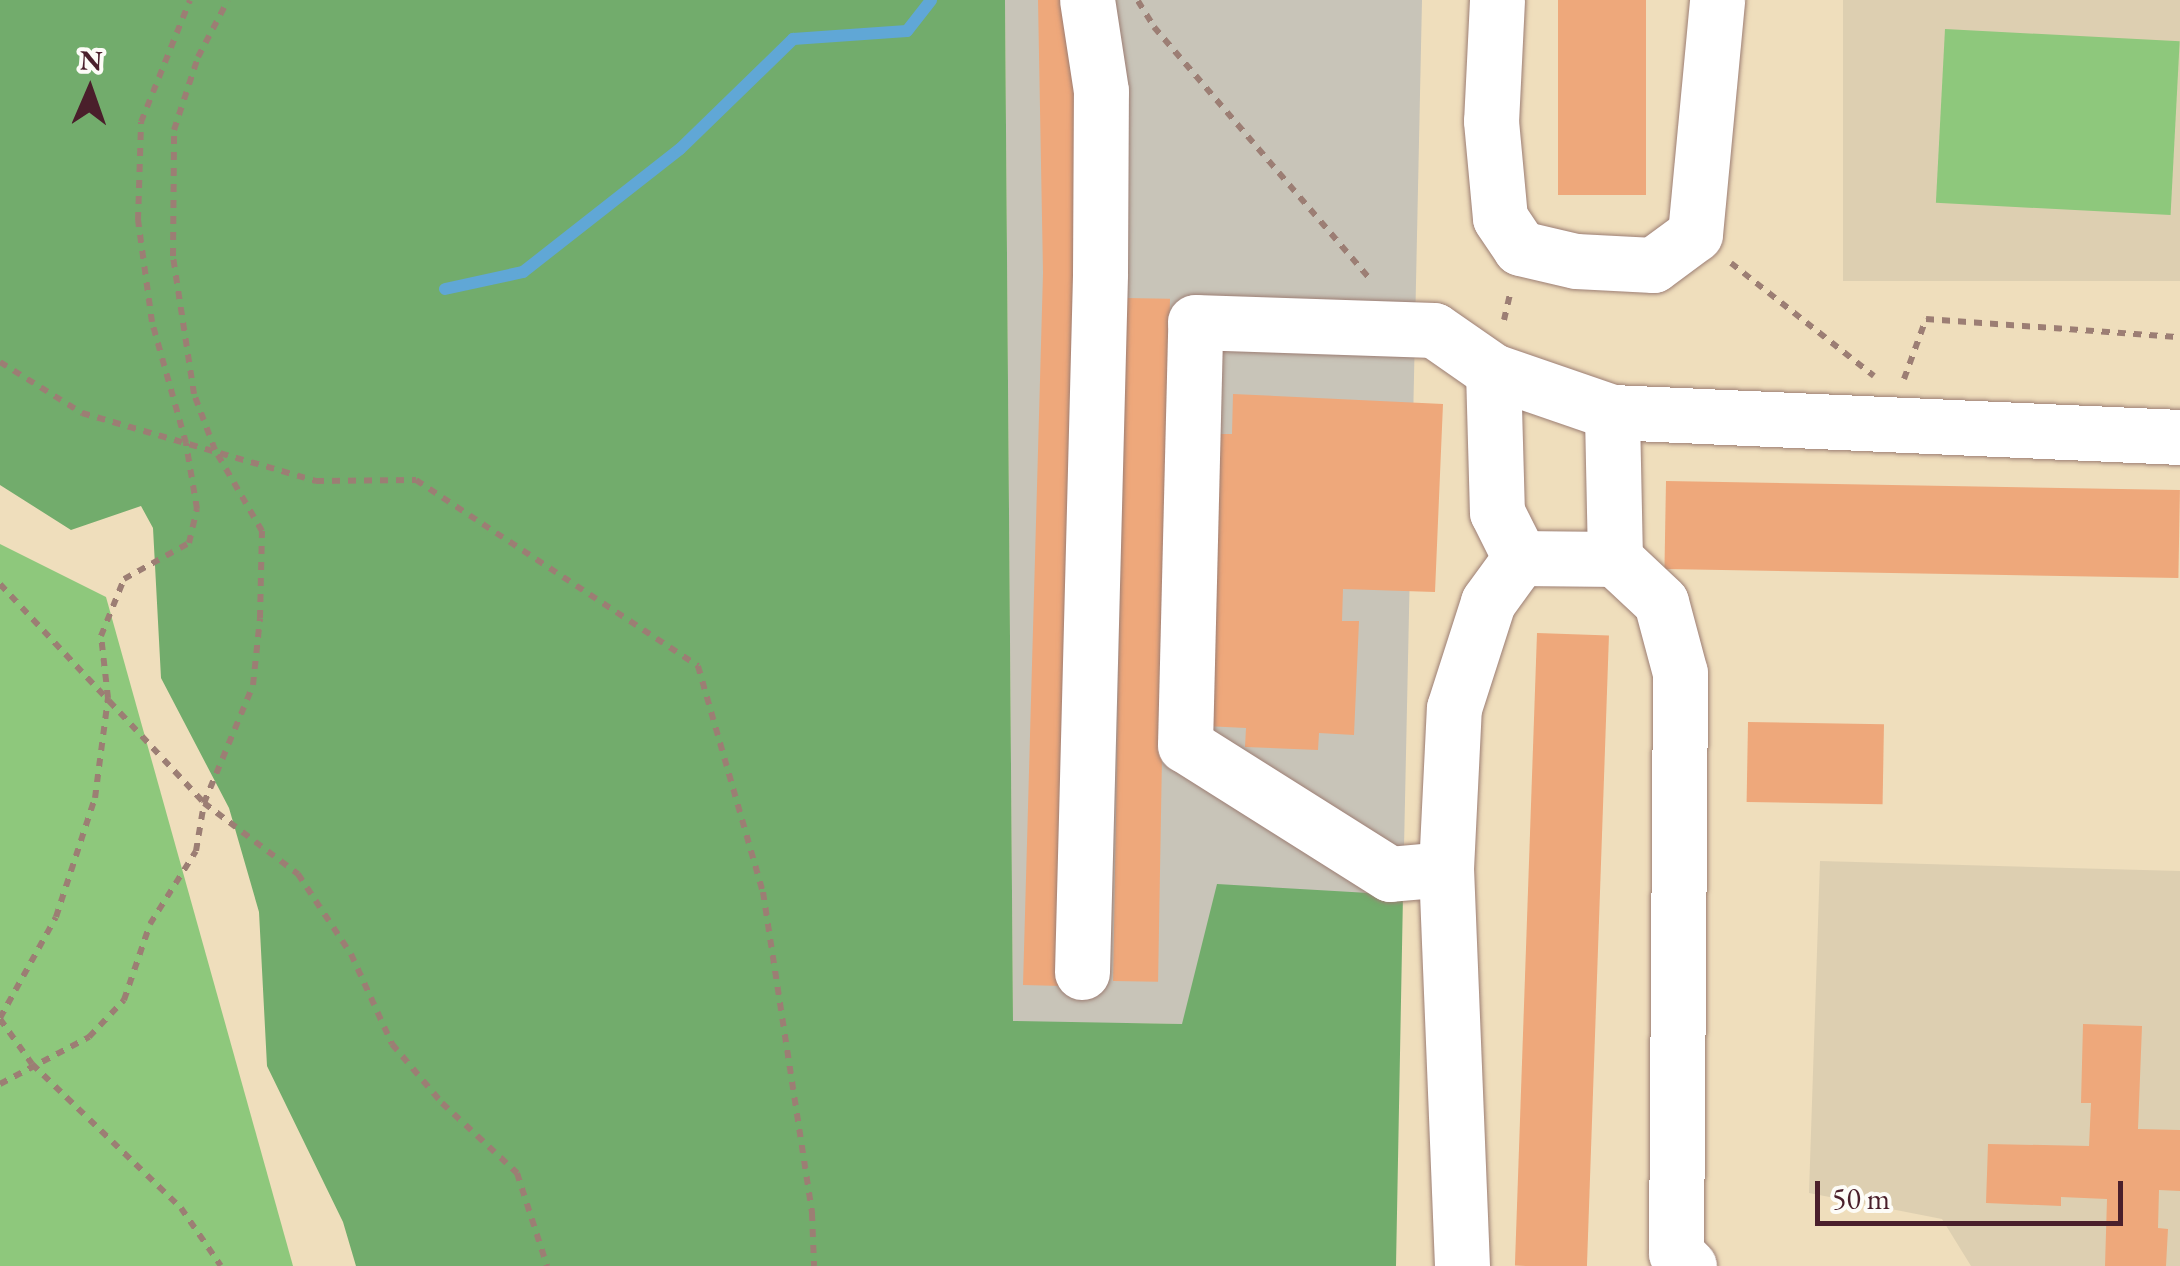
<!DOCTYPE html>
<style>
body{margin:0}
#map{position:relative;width:2180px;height:1266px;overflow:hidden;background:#efdebc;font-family:"EB Garamond",serif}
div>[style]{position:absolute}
.built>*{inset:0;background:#ddcfb1;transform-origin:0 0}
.industrial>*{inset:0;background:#c8c4b8}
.green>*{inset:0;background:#8ec87c;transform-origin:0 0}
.forest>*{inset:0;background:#72ac6c}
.stream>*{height:12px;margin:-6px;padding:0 6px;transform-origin:6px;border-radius:6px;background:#60a7d6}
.building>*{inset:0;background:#eea87b;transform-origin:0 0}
.path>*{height:6px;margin-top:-3px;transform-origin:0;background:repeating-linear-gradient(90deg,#9c7e74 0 8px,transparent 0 16px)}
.roads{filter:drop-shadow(0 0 2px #9c7e74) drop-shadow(0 0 2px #9c7e74)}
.minor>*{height:55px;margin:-27.5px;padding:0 27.5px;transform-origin:27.5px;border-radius:27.5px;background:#fff}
span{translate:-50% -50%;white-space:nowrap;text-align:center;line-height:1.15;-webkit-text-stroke:9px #fdfcf7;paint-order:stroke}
.north{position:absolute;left:40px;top:40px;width:100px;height:100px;-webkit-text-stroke:8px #fdfcf7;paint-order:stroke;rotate:2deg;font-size:28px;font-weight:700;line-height:40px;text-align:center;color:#4a1f2b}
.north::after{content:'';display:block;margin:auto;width:35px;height:45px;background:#4a1f2b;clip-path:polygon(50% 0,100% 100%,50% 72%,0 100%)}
.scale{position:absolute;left:1815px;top:1181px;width:308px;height:45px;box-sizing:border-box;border:5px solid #4a1f2b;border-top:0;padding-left:12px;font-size:30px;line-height:35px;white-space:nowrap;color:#4a1f2b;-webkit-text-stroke:8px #fdfcf7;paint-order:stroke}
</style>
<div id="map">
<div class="built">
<i style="left:1843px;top:0;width:337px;height:281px"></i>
<i style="clip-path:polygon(1820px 861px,2180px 871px,2180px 1266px,1971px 1266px,1942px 1219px,1809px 1193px)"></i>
</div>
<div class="industrial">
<i style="clip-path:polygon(1005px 0,1422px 0,1403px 895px,1182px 1024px,1013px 1022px)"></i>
</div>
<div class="green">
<i style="left:1945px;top:29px;width:235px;height:174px;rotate:3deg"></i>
<i style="clip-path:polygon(0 544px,106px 597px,293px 1266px,0 1266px)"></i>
</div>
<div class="forest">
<i style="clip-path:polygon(0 0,1005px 0,1013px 1021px,1182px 1024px,1217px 884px,1403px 895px,1396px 1266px,356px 1266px,343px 1222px,267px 1066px,259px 912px,229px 808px,161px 678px,153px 528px,141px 506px,71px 530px,0 485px)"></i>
</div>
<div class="stream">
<i style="left:445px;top:289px;width:80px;rotate:-12.3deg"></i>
<i style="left:523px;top:272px;width:199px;rotate:-38.1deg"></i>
<i style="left:680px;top:149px;width:158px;rotate:-44.2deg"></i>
<i style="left:793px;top:39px;width:114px;rotate:-4deg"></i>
<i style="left:907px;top:31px;width:39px;rotate:-52deg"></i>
</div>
<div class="building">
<i style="clip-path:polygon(1038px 0,1073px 0,1083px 272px,1062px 986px,1023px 985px,1043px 273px)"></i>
<i style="left:1558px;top:0;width:88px;height:195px"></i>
<i style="left:1125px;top:298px;width:45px;height:683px;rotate:1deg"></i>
<i style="clip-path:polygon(1233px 394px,1443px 404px,1435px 592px,1343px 589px,1342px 621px,1359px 621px,1354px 735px,1319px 733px,1318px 750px,1245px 747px,1246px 728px,1205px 726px,1216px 434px,1232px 434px)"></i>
<i style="left:1666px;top:481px;width:514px;height:88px;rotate:1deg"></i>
<i style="left:1537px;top:633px;width:72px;height:633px;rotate:2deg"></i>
<i style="left:1748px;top:722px;width:136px;height:80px;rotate:1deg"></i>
<i style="clip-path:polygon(2083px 1024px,2142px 1026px,2138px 1129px,2180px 1130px,2180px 1191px,2159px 1190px,2158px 1228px,2168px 1229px,2166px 1266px,2105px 1266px,2107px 1199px,2061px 1197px,2061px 1206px,1986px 1203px,1988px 1144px,2089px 1146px,2091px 1103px,2081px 1103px)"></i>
</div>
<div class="path">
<i style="left:1138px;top:1px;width:31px;rotate:58deg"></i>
<i style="left:1154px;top:27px;width:332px;rotate:49.4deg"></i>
<i style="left:1731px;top:263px;width:182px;rotate:38.3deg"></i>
<i style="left:1504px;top:320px;width:28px;rotate:-77deg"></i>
<i style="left:0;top:362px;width:97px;rotate:31.9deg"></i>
<i style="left:82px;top:413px;width:244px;rotate:16.2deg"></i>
<i style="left:316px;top:481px;width:100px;rotate:-0.6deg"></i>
<i style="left:416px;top:480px;width:338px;rotate:33.4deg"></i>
<i style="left:698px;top:666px;width:235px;rotate:74deg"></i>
<i style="left:763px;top:892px;width:325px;rotate:81.3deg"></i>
<i style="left:812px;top:1213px;width:53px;rotate:87.8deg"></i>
<i style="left:1904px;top:379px;width:64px;rotate:-69.9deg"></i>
<i style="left:1926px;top:319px;width:255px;rotate:4.1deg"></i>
<i style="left:0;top:584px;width:299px;rotate:47deg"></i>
<i style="left:204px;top:803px;width:118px;rotate:37.1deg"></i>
<i style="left:298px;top:874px;width:96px;rotate:56.5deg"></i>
<i style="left:351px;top:954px;width:99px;rotate:65.5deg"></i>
<i style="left:392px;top:1044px;width:77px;rotate:49.7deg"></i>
<i style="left:442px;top:1103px;width:103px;rotate:43deg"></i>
<i style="left:517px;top:1173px;width:98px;rotate:72.1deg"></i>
<i style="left:0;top:1018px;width:115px;rotate:-61deg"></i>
<i style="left:56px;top:917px;width:125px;rotate:-71.9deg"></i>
<i style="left:95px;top:798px;width:101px;rotate:-82.6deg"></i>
<i style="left:108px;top:698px;width:62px;rotate:-96.4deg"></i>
<i style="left:101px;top:636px;width:61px;rotate:-68deg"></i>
<i style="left:124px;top:579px;width:74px;rotate:-29deg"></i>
<i style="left:189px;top:543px;width:35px;rotate:-77deg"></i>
<i style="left:197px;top:509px;width:67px;rotate:-99.5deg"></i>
<i style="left:186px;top:443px;width:126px;rotate:-105.7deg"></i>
<i style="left:152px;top:322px;width:103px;rotate:-97.8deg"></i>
<i style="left:138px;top:220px;width:98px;rotate:-88.2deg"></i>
<i style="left:141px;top:122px;width:131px;rotate:-68.1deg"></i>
<i style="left:0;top:1019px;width:55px;rotate:54.6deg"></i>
<i style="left:32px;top:1064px;width:207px;rotate:44deg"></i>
<i style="left:181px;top:1208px;width:70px;rotate:55.4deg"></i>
<i style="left:0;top:1084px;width:101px;rotate:-27.8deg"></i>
<i style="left:89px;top:1037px;width:51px;rotate:-46.6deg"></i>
<i style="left:124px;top:1000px;width:80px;rotate:-71.1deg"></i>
<i style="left:150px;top:924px;width:86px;rotate:-57.8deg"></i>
<i style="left:196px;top:851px;width:49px;rotate:-80.5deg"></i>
<i style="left:204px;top:803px;width:128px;rotate:-67.4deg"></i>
<i style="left:253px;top:685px;width:67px;rotate:-84deg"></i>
<i style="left:260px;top:618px;width:87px;rotate:-88.7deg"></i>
<i style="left:262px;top:531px;width:94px;rotate:-120.1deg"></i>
<i style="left:215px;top:450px;width:60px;rotate:-110.6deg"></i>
<i style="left:194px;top:394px;width:140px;rotate:-98.7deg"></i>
<i style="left:173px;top:256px;width:126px;rotate:-89.5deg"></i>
<i style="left:174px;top:130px;width:77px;rotate:-71.8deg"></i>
<i style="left:198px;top:57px;width:64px;rotate:-62.2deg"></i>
</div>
<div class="roads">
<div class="minor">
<i style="left:1497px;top:0;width:121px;rotate:92.8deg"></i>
<i style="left:1491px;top:121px;width:97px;rotate:84.7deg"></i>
<i style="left:1500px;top:218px;width:36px;rotate:56deg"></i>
<i style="left:1520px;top:248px;width:57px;rotate:13.1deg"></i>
<i style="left:1576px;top:261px;width:77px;rotate:3deg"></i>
<i style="left:1653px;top:265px;width:52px;rotate:-36.4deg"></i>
<i style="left:1695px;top:234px;width:235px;rotate:-84.6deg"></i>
<i style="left:1493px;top:371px;width:141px;rotate:88.4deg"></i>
<i style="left:1497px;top:512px;width:51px;rotate:63.4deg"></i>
<i style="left:1446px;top:869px;width:56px;rotate:174.9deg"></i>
<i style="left:1390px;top:874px;width:242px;rotate:-147.8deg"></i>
<i style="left:1185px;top:745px;width:423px;rotate:-88.6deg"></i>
<i style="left:1195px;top:322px;width:239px;rotate:1.9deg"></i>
<i style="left:1434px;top:330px;width:72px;rotate:34.8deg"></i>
<i style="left:1493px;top:371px;width:126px;rotate:19deg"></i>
<i style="left:1082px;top:972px;width:699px;rotate:-88.52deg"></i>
<i style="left:1100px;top:273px;width:182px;rotate:-89.7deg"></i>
<i style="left:1101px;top:91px;width:92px;rotate:-98.7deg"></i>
<i style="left:1462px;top:1266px;width:397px;rotate:-92.3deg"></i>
<i style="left:1446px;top:869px;width:161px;rotate:-87.2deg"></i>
<i style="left:1454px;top:708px;width:111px;rotate:-72.2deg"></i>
<i style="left:1488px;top:602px;width:54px;rotate:-54deg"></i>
<i style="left:1520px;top:558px;width:95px;rotate:0.6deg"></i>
<i style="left:1689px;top:1266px;width:18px;rotate:-135deg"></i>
<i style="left:1676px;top:1253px;width:580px;rotate:-89.6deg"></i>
<i style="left:1680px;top:673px;width:73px;rotate:-105deg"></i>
<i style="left:1661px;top:602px;width:63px;rotate:-136.9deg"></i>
<i style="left:1615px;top:559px;width:147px;rotate:-91.2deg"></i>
<i style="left:1612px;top:412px;width:569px;rotate:2.52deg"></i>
</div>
</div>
<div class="north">N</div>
<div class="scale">50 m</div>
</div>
